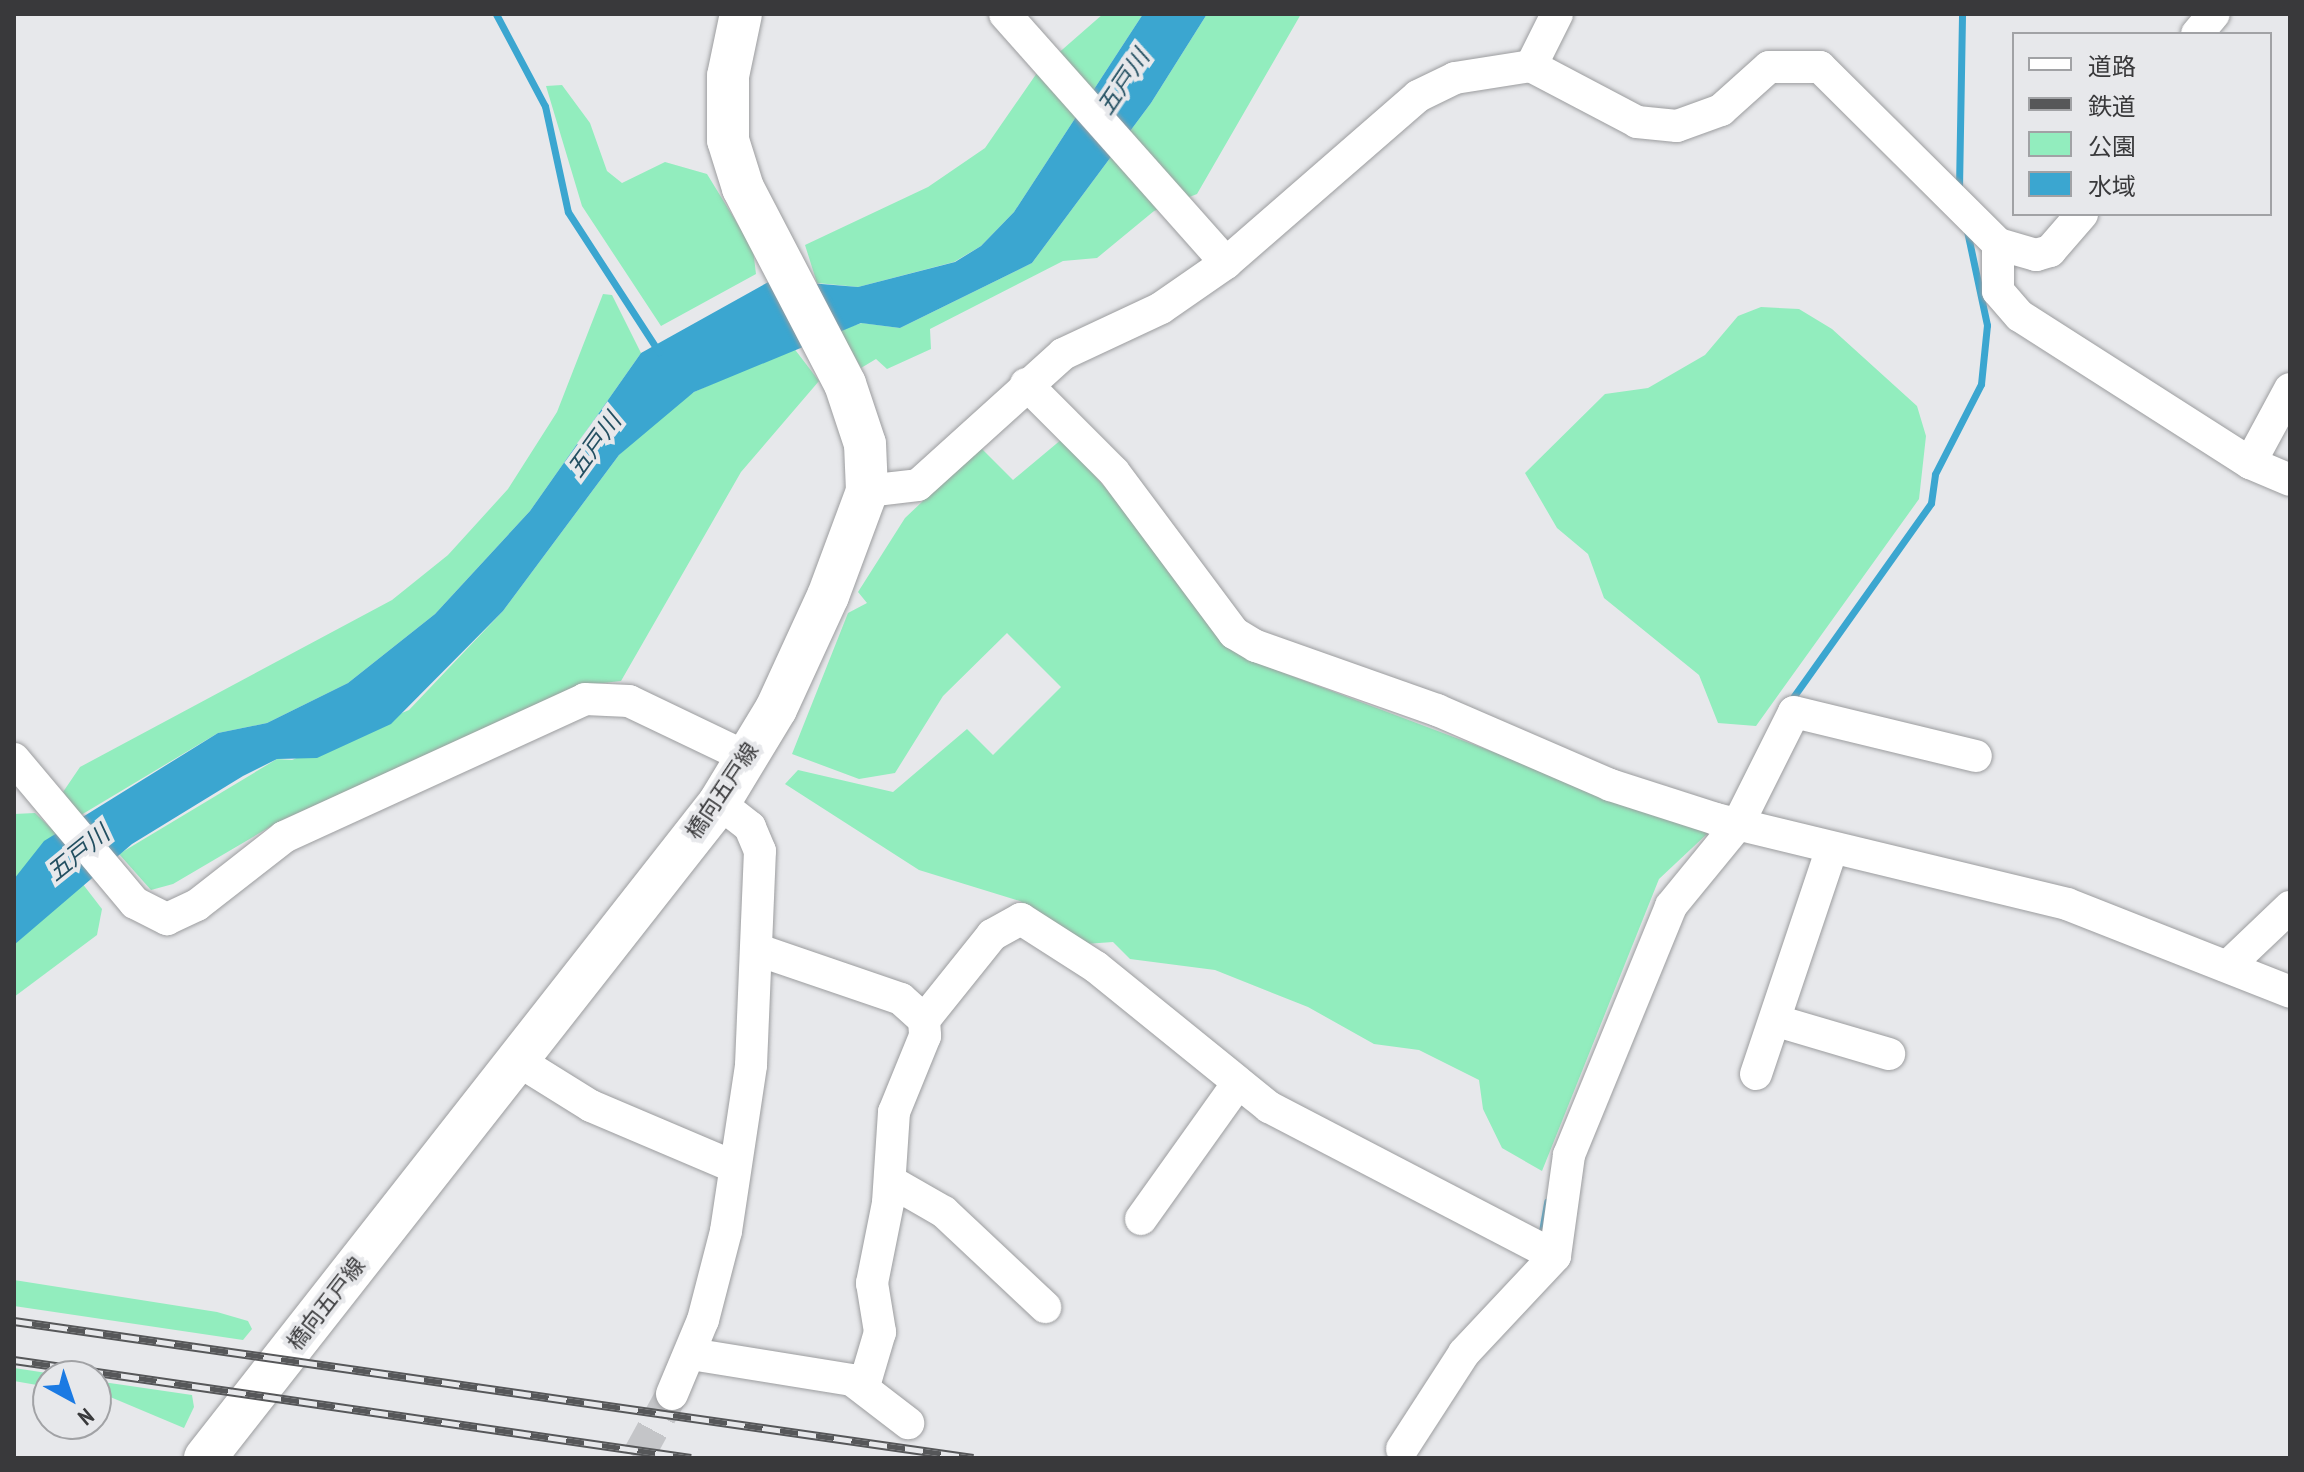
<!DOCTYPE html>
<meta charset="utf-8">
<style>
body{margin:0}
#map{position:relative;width:2304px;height:1472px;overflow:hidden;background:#e7e8eb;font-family:"PT Sans Narrow","Noto Sans JP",sans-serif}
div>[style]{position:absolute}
.green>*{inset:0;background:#92edbe}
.water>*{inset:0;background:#3ba6d0}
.stream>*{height:7px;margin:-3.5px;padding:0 3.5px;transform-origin:3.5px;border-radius:3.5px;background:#3ba6d0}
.minor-tunnel>*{height:32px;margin-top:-16px;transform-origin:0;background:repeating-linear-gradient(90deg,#c4c5c8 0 32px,transparent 0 48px)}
.roads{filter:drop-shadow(0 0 2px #9c9d9f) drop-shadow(0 0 2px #9c9d9f)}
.minor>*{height:32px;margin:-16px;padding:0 16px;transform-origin:16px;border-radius:16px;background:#fff}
.major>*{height:42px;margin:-21px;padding:0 21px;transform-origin:21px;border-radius:21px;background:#fff}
.rail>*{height:9px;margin-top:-4.5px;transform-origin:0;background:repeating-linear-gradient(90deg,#e7e8eb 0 18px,#565759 0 36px);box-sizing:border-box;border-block:2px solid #565759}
span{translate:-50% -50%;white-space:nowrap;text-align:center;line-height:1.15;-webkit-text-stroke:8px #e7e8eb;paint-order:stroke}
.street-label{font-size:22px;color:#39393b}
.water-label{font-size:24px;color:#234f61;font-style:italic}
.frame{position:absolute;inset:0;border:16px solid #39393b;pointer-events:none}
.legend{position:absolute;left:2012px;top:32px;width:260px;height:184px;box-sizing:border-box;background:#e7e8eb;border:2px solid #a1a2a5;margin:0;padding:10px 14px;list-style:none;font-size:24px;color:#39393b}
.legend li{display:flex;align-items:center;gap:16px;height:40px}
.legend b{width:40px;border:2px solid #a1a2a5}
.north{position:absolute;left:32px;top:1360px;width:80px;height:80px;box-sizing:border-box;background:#e7e8eb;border:2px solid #a1a2a5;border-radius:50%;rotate:140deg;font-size:22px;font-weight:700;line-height:32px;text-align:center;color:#39393b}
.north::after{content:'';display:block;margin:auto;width:28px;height:36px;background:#1b7ae3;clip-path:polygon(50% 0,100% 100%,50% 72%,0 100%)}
</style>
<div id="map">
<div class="green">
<i style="clip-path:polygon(1103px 14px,1143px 14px,1014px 212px,981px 246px,954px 262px,858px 287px,817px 283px,805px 245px,928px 187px,985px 148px,1039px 70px)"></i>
<i style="clip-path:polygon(1207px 14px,1301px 14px,1197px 194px,1154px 211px,1097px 258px,1063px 261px,930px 329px,931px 349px,887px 369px,876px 359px,861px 368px,840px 330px,862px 323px,900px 328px,1032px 263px,1151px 103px)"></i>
<i style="clip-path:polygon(562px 85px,590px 123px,607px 171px,622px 183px,665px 162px,707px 174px,753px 249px,756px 274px,661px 326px,582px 206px,546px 86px)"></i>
<i style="clip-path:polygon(603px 294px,612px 295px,641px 353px,530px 511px,435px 614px,348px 683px,267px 723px,218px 733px,81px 815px,63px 792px,80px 767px,392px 600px,448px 555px,508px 489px,557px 412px)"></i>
<i style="clip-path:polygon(1761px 307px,1799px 309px,1832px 329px,1917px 406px,1926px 436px,1919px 499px,1756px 726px,1718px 723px,1699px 675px,1604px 598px,1588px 554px,1557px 528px,1525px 473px,1605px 394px,1648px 388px,1705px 355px,1738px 316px)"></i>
<i style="clip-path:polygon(793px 347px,819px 381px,741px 472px,621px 681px,585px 685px,280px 821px,173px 884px,151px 890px,119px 854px,277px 759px,292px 760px,409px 710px,503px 611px,619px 455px,658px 418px,694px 392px)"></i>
<i style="clip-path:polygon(1062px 439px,1263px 665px,1708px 833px,1659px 879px,1542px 1171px,1502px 1148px,1483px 1109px,1479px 1080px,1419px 1050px,1374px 1044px,1308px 1007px,1215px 970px,1130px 959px,1113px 942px,1085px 944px,1020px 901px,919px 870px,785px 784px,798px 770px,893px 792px,967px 729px,993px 755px,1061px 687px,1007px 633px,943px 696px,895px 773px,859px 779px,792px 754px,848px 613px,867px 603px,858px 592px,905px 518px,980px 447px,1013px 480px)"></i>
<i style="clip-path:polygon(35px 813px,56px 833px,14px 879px,14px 814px)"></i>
<i style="clip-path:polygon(82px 883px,102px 909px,97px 935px,14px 997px,14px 945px)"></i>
<i style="clip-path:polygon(14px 1280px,217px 1312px,248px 1321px,252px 1329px,243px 1340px,14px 1306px)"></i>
<i style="clip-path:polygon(14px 1368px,67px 1376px,37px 1385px,14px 1381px)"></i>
<i style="clip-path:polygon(96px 1381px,192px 1395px,194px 1407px,184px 1428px,96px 1391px)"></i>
</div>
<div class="water">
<i style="clip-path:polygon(1143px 14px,1207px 14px,1151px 103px,1032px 263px,900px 328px,861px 323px,694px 392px,619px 455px,503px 611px,391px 724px,317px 758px,277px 759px,243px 776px,132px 844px,14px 945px,14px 879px,44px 841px,218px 733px,267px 723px,348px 683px,435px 614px,530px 511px,641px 353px,772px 280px,858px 287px,955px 262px,981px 246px,1014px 212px)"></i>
</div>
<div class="stream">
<i style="left:496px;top:14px;width:104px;rotate:62deg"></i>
<i style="left:545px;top:106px;width:108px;rotate:77.8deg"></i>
<i style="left:568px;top:212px;width:167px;rotate:57deg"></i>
<i style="left:1959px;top:188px;width:174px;rotate:-89deg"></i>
<i style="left:1789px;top:703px;width:245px;rotate:-54.6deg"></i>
<i style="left:1931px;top:503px;width:29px;rotate:-82deg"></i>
<i style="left:1935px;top:474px;width:101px;rotate:-62.9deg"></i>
<i style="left:1981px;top:384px;width:59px;rotate:-84.2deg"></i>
<i style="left:1987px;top:325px;width:96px;rotate:-102deg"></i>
<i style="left:1541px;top:1237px;width:36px;rotate:-80deg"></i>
</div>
<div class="minor-tunnel">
<i style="left:637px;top:1458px;width:73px;rotate:-61.3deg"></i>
</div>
<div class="roads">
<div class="minor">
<i style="left:1005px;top:14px;width:333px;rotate:48.4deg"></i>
<i style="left:2197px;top:34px;width:26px;rotate:-50deg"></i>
<i style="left:1531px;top:66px;width:58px;rotate:-63.4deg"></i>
<i style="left:1998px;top:244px;width:47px;rotate:90deg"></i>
<i style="left:1998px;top:291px;width:33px;rotate:49deg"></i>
<i style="left:2020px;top:316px;width:273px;rotate:32.6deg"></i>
<i style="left:2250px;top:463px;width:43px;rotate:23deg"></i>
<i style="left:1026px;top:384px;width:124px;rotate:45deg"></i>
<i style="left:1114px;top:472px;width:201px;rotate:53.3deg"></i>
<i style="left:1234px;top:633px;width:26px;rotate:31deg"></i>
<i style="left:1256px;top:646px;width:192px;rotate:19.5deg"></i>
<i style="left:1437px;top:710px;width:189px;rotate:23.4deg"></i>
<i style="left:1610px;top:785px;width:111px;rotate:17.8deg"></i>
<i style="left:1716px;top:819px;width:361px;rotate:13.6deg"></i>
<i style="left:2067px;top:904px;width:240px;rotate:21.5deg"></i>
<i style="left:2250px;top:463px;width:84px;rotate:-61.6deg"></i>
<i style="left:867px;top:491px;width:51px;rotate:-6.7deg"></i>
<i style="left:918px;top:485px;width:195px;rotate:-42.1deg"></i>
<i style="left:1063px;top:354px;width:108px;rotate:-25.1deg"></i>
<i style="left:1161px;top:308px;width:79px;rotate:-34.7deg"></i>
<i style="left:1226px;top:263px;width:254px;rotate:-41deg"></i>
<i style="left:1418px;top:96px;width:41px;rotate:-25.9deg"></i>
<i style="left:1455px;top:78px;width:77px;rotate:-9deg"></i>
<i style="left:1531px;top:66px;width:120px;rotate:27.8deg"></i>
<i style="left:1637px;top:122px;width:40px;rotate:5.7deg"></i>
<i style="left:1677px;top:126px;width:47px;rotate:-20deg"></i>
<i style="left:1721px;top:110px;width:64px;rotate:-41.9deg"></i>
<i style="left:1769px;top:67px;width:51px"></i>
<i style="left:1820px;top:67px;width:251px;rotate:44.8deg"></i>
<i style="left:1998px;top:244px;width:40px;rotate:16deg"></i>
<i style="left:2036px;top:255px;width:15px;rotate:-16deg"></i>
<i style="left:2050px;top:251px;width:49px;rotate:-49.1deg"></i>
<i style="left:14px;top:759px;width:188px;rotate:50deg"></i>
<i style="left:135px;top:903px;width:36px;rotate:27deg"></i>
<i style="left:167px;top:919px;width:33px;rotate:-25deg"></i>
<i style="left:197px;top:905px;width:110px;rotate:-38deg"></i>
<i style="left:284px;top:837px;width:331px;rotate:-24.6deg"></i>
<i style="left:585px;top:699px;width:44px;rotate:2.6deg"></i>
<i style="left:629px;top:701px;width:130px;rotate:25.6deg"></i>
<i style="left:758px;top:950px;width:151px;rotate:18.9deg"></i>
<i style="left:901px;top:999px;width:31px;rotate:42deg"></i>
<i style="left:924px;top:1020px;width:16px;rotate:86deg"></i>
<i style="left:925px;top:1036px;width:82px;rotate:112.2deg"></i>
<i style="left:894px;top:1112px;width:91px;rotate:93.8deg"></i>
<i style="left:888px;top:1203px;width:82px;rotate:101.3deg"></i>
<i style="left:872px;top:1283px;width:50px;rotate:80.7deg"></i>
<i style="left:880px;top:1332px;width:56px;rotate:106.5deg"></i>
<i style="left:2229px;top:965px;width:84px;rotate:-43.6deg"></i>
<i style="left:924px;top:1020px;width:109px;rotate:-51.3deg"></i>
<i style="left:992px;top:935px;width:33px;rotate:-29deg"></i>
<i style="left:1021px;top:919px;width:89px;rotate:32.6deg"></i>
<i style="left:1096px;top:967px;width:223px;rotate:39deg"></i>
<i style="left:1269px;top:1107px;width:322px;rotate:27.5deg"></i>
<i style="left:1777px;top:1021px;width:117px;rotate:16.4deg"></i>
<i style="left:517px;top:1060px;width:87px;rotate:31.9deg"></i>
<i style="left:591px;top:1106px;width:156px;rotate:23deg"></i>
<i style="left:1756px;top:1074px;width:238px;rotate:-71.4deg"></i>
<i style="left:890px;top:1181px;width:62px;rotate:29.9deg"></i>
<i style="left:944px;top:1212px;width:139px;rotate:43.2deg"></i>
<i style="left:1141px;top:1219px;width:167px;rotate:-54.5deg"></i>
<i style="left:691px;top:1354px;width:163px;rotate:9.2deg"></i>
<i style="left:852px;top:1380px;width:71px;rotate:37.5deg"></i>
<i style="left:672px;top:1394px;width:80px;rotate:-67.3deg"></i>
<i style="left:703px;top:1320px;width:92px;rotate:-75.5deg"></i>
<i style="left:726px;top:1231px;width:168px;rotate:-81.4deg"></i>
<i style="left:751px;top:1065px;width:214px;rotate:-87.6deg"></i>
<i style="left:760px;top:851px;width:26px;rotate:-113deg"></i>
<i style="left:750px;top:827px;width:39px;rotate:-142deg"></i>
<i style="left:1402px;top:1449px;width:114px;rotate:-57.1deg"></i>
<i style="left:1464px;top:1353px;width:133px;rotate:-46.8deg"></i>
<i style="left:1555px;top:1256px;width:102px;rotate:-82.1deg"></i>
<i style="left:1569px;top:1155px;width:269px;rotate:-67.7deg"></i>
<i style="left:1671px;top:906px;width:106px;rotate:-50.7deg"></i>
<i style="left:1738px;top:824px;width:125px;rotate:-63.4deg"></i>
<i style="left:1794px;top:712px;width:187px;rotate:13.6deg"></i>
</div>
<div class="major">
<i style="left:205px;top:1458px;width:833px;rotate:-51.88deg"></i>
<i style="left:719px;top:803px;width:110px;rotate:-58.8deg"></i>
<i style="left:776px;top:709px;width:124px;rotate:-65.3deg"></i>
<i style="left:828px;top:596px;width:112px;rotate:-69.6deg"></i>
<i style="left:867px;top:491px;width:47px;rotate:-92.4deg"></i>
<i style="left:865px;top:444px;width:63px;rotate:-108.4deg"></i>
<i style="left:845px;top:384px;width:221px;rotate:-117.5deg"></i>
<i style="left:743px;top:188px;width:50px;rotate:-107.4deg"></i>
<i style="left:728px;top:140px;width:64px;rotate:-90deg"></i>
<i style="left:728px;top:76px;width:63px;rotate:-78.2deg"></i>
</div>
</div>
<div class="rail">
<i style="left:14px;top:1321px;width:969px;rotate:8.13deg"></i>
<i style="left:14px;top:1360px;width:684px;rotate:8.24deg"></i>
</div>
<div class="street-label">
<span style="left:722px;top:791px;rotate:-56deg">橋向五戸線</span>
<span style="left:326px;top:1304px;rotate:-52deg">橋向五戸線</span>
</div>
<div class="water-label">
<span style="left:1123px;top:82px;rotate:-56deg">五戸川</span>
<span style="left:594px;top:445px;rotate:-54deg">五戸川</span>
<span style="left:78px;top:853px;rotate:-39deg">五戸川</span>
</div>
<div class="frame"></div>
<ul class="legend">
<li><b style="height:10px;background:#fff"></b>道路</li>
<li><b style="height:10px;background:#565759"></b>鉄道</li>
<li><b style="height:22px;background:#92edbe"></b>公園</li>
<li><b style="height:22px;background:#3ba6d0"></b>水域</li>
</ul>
<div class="north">N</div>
</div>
